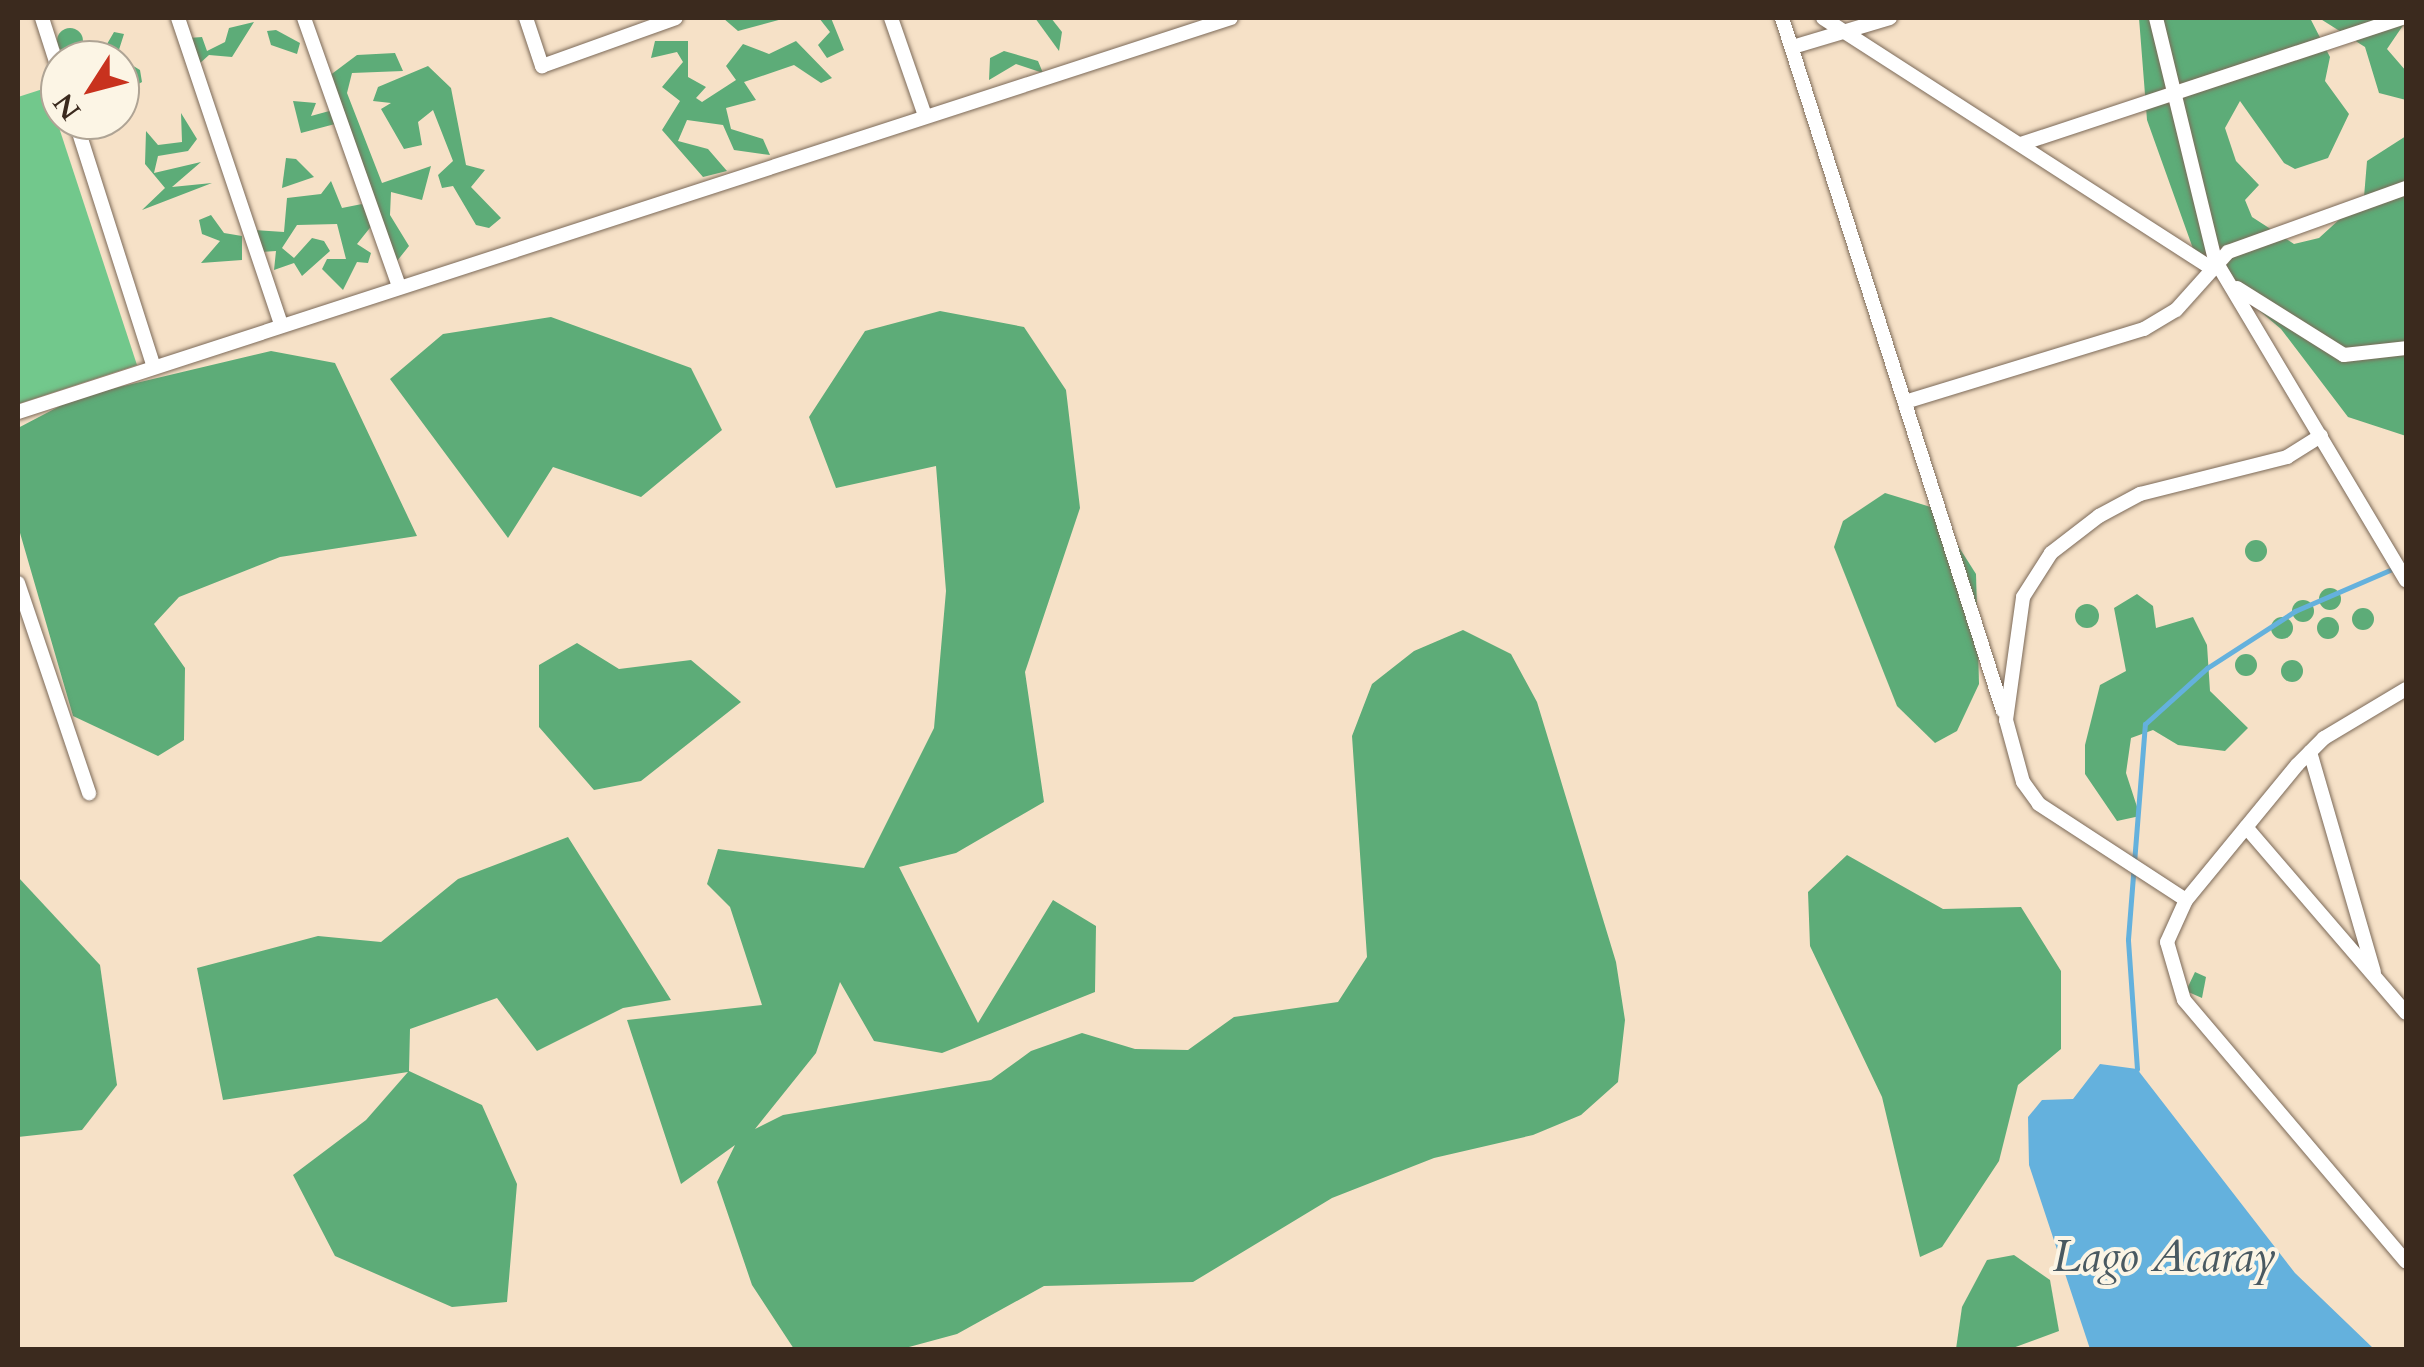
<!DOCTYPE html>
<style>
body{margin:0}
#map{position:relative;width:2424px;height:1367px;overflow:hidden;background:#f6e1c7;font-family:Cardo,serif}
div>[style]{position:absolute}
.green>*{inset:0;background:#72c88c}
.forest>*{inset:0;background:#5dac78}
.round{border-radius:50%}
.water>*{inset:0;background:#64b1dd}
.stream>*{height:5px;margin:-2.5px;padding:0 2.5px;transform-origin:2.5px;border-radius:2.5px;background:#64b1dd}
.roads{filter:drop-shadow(0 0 2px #7c6a59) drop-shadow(0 0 2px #7c6a59)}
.minor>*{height:14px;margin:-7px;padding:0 7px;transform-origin:7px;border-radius:7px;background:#fff}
span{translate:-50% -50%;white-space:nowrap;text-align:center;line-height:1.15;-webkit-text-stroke:8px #fcf5e5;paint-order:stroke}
.water-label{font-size:45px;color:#495961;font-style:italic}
.frame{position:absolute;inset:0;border:20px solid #3b2a1e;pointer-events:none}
.north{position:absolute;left:40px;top:40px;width:100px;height:100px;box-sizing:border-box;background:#fcf5e5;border:2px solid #afa495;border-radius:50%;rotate:234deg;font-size:28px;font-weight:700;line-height:40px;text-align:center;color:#3b2a1e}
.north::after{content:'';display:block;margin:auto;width:35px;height:45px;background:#c8321e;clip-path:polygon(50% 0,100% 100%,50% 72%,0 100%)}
</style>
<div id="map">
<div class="green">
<i style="clip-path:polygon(46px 88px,137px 365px,18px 404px,18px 97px)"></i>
</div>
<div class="forest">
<i style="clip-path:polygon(723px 18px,786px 18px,738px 31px)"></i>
<i style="clip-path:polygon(819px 18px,831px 18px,844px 50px,827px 58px,818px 45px,830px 32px)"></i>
<i style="clip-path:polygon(1035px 18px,1051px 18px,1062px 32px,1059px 51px)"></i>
<i style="clip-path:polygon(2139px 18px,2310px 18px,2330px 57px,2325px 81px,2349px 114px,2328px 158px,2295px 169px,2284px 163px,2240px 101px,2225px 128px,2236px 161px,2259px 185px,2245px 200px,2252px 217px,2294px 244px,2319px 238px,2364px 197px,2367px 161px,2406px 136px,2406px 436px,2348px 417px,2281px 329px,2196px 257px,2147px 120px)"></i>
<i style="clip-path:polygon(2319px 18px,2406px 21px,2387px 49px,2406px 71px,2406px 100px,2379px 93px,2365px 47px)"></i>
<i style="clip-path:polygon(254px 22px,232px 57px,209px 55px,199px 64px,189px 38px,202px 37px,207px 51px,225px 42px,229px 28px)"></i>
<i class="round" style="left:57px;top:28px;width:26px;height:26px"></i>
<i style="clip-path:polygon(276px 30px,300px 43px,297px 54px,271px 45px,267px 31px)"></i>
<i style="clip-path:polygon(114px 32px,124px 34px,117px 56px,140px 70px,142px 82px,128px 90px,120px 90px,120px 60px,100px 56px)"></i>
<i style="clip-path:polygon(655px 41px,688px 41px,688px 77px,706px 87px,696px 98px,702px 102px,736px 80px,726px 66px,743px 44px,769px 54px,796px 41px,832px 78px,821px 83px,794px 65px,744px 82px,756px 100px,726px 108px,731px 129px,763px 139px,770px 155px,734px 150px,723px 125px,687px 120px,678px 141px,708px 149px,727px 171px,703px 177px,662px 130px,680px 101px,662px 87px,683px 62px,677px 52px,651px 58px)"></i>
<i style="clip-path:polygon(1004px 51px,1038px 61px,1043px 73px,1016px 64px,989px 80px,990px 58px)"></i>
<i style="clip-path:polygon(395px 53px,403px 71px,352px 73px,347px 93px,382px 183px,431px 166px,422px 200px,391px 192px,390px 215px,409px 246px,397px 261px,329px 76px,357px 55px)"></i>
<i style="clip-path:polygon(428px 66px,451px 88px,466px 165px,485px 170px,471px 187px,501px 218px,489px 228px,476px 225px,453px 186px,442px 188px,438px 175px,453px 161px,433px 110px,418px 122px,422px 145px,404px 149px,381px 109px,391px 103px,373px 101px,378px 87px)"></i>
<i style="clip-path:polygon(293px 101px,316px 103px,311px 116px,333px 110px,335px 124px,301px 133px)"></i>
<i style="clip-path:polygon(181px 113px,197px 139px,188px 151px,158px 156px,154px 173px,201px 162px,172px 187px,212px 183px,142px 210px,165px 188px,145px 164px,146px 131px,158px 145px,182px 142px)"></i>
<i style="clip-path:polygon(286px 158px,296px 159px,314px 177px,282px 188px)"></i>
<i style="clip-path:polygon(331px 181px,342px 208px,362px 204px,373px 224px,357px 244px,371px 253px,368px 263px,357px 262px,343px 290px,322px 269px,327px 259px,346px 259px,337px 224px,297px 225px,282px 248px,294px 258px,312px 238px,324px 241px,330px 251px,302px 276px,294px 263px,274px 270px,276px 251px,261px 252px,254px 230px,284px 232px,287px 198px,321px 194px)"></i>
<i style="clip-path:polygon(211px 215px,224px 233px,242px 236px,242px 260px,201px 263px,220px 241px,202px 234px,199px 220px)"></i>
<i style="clip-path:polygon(940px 311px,1024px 327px,1066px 390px,1080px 508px,1025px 672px,1044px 802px,956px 853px,899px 867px,978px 1023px,1053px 900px,1096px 926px,1095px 992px,942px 1053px,874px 1041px,840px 982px,816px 1053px,755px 1129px,783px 1115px,991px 1080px,1031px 1051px,1082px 1033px,1135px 1049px,1188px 1050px,1234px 1017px,1338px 1002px,1367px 957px,1352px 736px,1372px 684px,1414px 651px,1463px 630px,1511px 654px,1537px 702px,1616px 962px,1625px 1020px,1618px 1082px,1581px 1115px,1533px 1135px,1434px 1158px,1332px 1198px,1193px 1282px,1044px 1286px,957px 1334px,909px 1347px,794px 1349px,752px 1285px,717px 1182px,735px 1145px,681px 1184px,627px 1020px,762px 1005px,730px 907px,707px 884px,718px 849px,864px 868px,934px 728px,946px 591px,936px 466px,836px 488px,809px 417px,865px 331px)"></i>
<i style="clip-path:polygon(551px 317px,691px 368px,722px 430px,641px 497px,553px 467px,508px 538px,390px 379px,443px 334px)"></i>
<i style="clip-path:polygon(271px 351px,335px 363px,417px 536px,280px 557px,179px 597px,154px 624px,185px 668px,184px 740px,158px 756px,73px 716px,18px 526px,18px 428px,77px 397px)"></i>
<i style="clip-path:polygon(1885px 493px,1934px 508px,1976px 574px,1979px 684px,1957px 731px,1935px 743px,1897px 706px,1834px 547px,1843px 521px)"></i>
<i class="round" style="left:2245px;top:540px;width:22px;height:22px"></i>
<i class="round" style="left:2319px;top:588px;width:22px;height:22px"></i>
<i style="clip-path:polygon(2137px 594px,2153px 606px,2156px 628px,2193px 617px,2207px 645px,2210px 691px,2248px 728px,2225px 751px,2178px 745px,2153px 730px,2131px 738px,2126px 773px,2140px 816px,2117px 821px,2085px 774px,2085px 745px,2100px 685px,2126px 671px,2114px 608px)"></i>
<i class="round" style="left:2292px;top:600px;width:22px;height:22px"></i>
<i class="round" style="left:2075px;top:604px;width:24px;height:24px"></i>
<i class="round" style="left:2352px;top:608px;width:22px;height:22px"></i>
<i class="round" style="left:2317px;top:617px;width:22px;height:22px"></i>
<i class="round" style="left:2271px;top:617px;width:22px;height:22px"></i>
<i style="clip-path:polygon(577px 643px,619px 669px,691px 660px,741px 702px,641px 781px,594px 790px,539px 727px,539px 665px)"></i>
<i class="round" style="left:2235px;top:654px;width:22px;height:22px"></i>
<i class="round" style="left:2281px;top:660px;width:22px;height:22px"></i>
<i style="clip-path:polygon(568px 837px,671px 1000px,623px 1008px,537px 1051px,497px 998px,410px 1029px,409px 1071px,482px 1105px,517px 1184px,507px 1302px,452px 1307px,335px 1256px,293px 1175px,366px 1120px,408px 1072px,223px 1100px,197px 968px,318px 936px,381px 942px,458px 879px)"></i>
<i style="clip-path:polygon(1847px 855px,1943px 909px,2021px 907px,2061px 971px,2061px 1049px,2018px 1085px,1999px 1161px,1942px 1247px,1920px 1257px,1882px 1097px,1810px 946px,1808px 892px)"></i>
<i style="clip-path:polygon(18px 877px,100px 965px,117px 1085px,82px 1130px,18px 1137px)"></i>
<i style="clip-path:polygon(2195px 972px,2206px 977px,2202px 998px,2186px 991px)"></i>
<i style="clip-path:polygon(2014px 1255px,2050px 1280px,2059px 1331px,2010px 1349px,1956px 1349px,1962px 1307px,1987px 1260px)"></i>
</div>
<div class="water">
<i style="clip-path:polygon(2100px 1064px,2137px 1069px,2295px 1273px,2374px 1349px,2090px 1349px,2029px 1165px,2028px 1117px,2042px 1100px,2073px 1099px)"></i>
</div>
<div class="stream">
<i style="left:2137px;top:1069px;width:130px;rotate:-94deg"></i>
<i style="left:2128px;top:939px;width:216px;rotate:-85.5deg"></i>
<i style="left:2145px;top:724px;width:84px;rotate:-42.1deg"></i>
<i style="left:2207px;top:668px;width:105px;rotate:-32.9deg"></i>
<i style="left:2295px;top:611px;width:121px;rotate:-23.4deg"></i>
</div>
<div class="roads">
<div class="minor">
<i style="left:42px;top:18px;width:59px;rotate:72.2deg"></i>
<i style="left:178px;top:18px;width:323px;rotate:71.4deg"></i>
<i style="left:304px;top:18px;width:285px;rotate:70.5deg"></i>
<i style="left:526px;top:18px;width:51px;rotate:71.6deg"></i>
<i style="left:542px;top:66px;width:142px;rotate:-19.7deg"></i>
<i style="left:891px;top:18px;width:101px;rotate:70.8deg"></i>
<i style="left:1782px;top:18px;width:727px;rotate:72.31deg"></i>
<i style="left:1823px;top:18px;width:460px;rotate:32.8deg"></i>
<i style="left:2156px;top:18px;width:249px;rotate:76.3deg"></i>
<i style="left:2215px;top:260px;width:373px;rotate:59.2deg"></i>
<i style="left:1796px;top:46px;width:98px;rotate:-16.6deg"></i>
<i style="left:75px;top:120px;width:259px;rotate:72.3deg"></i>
<i style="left:2021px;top:144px;width:401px;rotate:-18.3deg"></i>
<i style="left:2237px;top:288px;width:126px;rotate:32.1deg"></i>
<i style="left:2344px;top:355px;width:62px;rotate:-6.4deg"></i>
<i style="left:1905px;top:402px;width:250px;rotate:-17deg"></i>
<i style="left:2144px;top:329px;width:37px;rotate:-31deg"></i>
<i style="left:2176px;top:310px;width:78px;rotate:-48.1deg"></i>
<i style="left:2228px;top:252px;width:189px;rotate:-19.8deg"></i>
<i style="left:18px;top:412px;width:1275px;rotate:-17.99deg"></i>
<i style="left:18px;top:583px;width:222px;rotate:71.3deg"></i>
<i style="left:2406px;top:689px;width:96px;rotate:149.1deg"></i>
<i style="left:2324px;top:738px;width:38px;rotate:135deg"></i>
<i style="left:2297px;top:765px;width:175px;rotate:129.4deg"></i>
<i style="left:2186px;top:900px;width:46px;rotate:114.3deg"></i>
<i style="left:2167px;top:942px;width:60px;rotate:73.7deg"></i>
<i style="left:2184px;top:1000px;width:343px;rotate:49.7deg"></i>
<i style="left:2310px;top:752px;width:229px;rotate:73.8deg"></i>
<i style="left:2246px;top:827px;width:245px;rotate:49.3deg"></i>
<i style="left:2186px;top:900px;width:176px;rotate:-146.9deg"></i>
<i style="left:2039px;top:804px;width:27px;rotate:-126deg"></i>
<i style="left:2023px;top:782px;width:64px;rotate:-105.3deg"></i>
<i style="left:2006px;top:720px;width:124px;rotate:-82.1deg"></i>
<i style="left:2023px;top:597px;width:52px;rotate:-57.5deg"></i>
<i style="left:2051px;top:553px;width:61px;rotate:-37.6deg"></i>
<i style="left:2099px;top:516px;width:47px;rotate:-28.2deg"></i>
<i style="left:2140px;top:494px;width:152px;rotate:-14.1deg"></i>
<i style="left:2287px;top:457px;width:40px;rotate:-32deg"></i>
</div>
</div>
<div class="water-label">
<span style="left:2164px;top:1257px">Lago Acaray</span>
</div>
<div class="frame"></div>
<div class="north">N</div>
</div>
